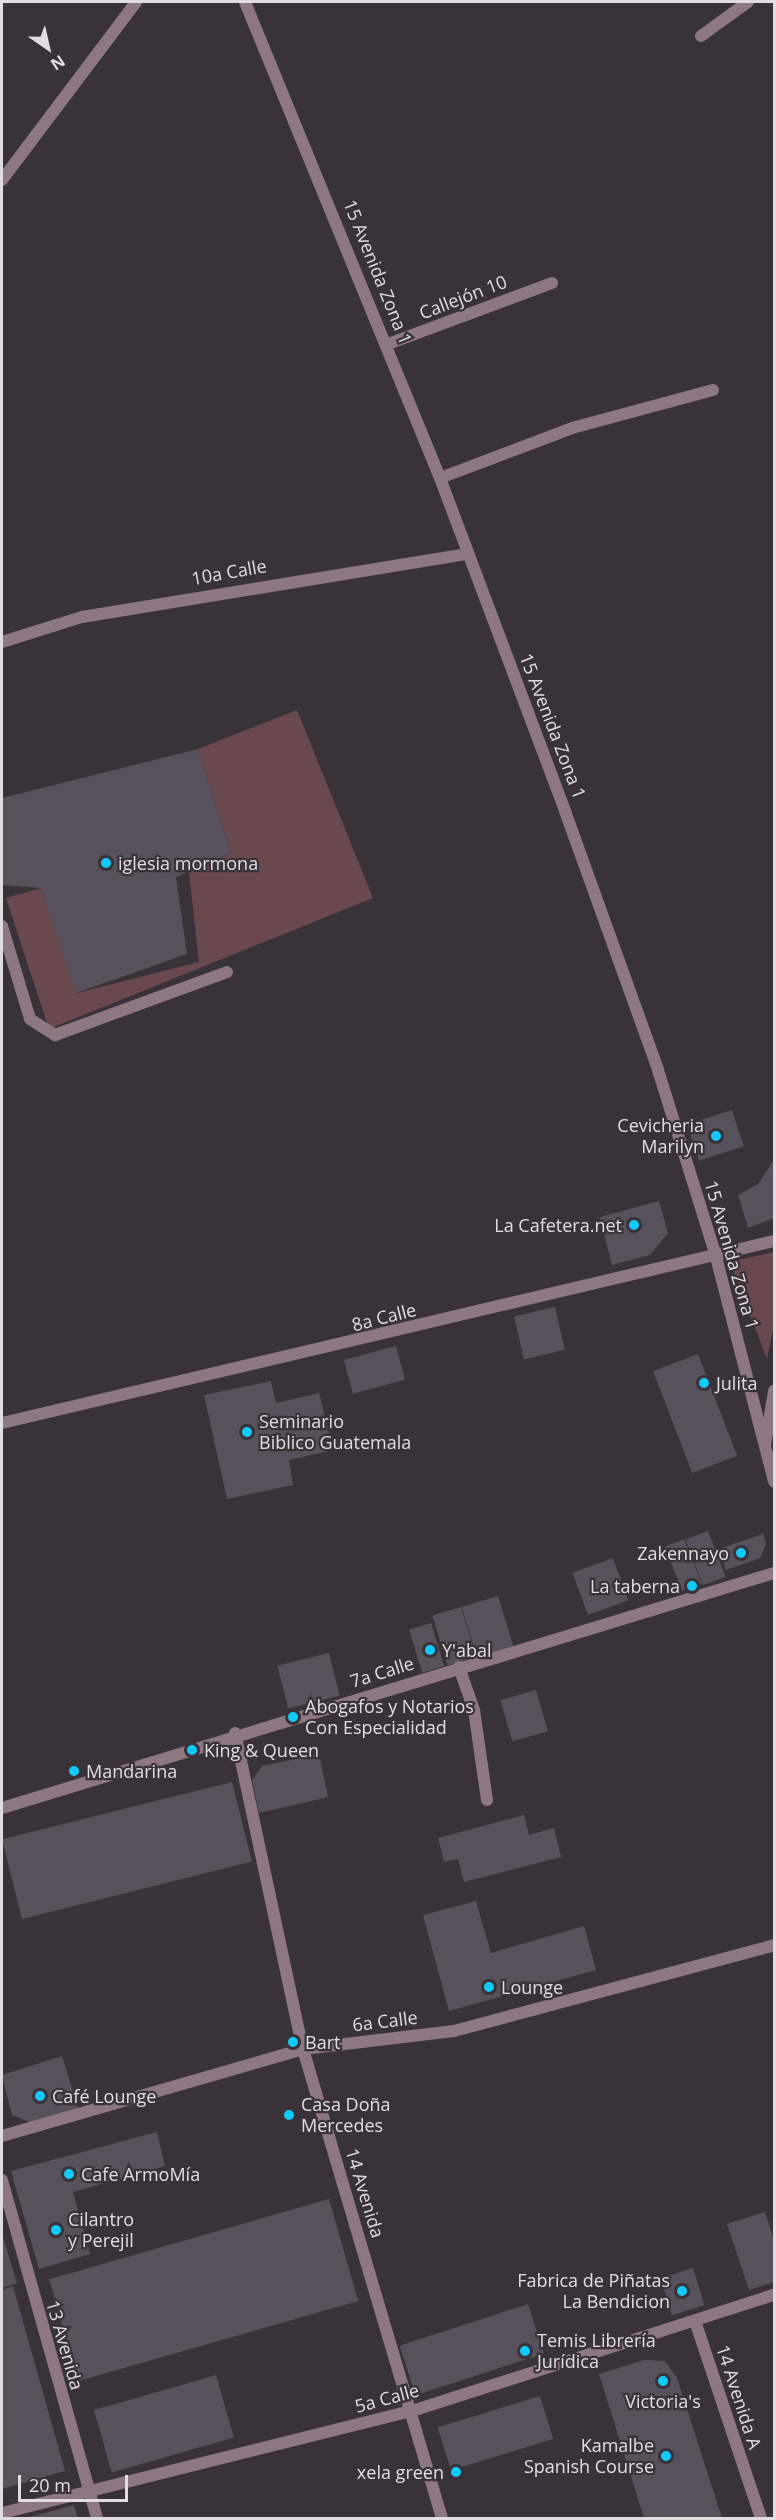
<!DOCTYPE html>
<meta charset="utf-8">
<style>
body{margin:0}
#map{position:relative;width:776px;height:2520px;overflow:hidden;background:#3a3239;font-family:"Open Sans",sans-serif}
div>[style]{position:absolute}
.green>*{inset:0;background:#69494d}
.building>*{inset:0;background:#56515b;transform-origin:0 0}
.service>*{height:12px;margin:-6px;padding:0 6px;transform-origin:6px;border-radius:6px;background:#8d7781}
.minor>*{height:12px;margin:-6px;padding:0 6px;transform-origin:6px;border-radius:6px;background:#8d7781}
.tertiary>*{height:12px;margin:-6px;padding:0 6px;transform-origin:6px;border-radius:6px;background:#8d7781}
.dots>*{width:16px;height:16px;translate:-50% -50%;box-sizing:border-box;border:3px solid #3a3239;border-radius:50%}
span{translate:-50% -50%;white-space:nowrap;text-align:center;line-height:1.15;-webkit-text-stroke:4.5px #3a3239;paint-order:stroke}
.street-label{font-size:18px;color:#e1dce1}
.poi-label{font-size:18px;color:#e1dce1}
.left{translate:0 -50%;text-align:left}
.right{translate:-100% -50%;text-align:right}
.frame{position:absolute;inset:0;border:3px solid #e1dce1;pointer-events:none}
.north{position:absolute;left:18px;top:18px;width:60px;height:60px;-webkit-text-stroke:4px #3a3239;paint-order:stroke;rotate:146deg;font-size:16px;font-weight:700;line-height:24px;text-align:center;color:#e1dce1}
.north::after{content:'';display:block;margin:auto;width:21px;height:27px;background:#e1dce1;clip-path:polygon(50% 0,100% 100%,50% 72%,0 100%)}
.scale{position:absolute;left:18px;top:2475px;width:110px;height:27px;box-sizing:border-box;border:3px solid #e1dce1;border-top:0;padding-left:8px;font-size:18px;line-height:21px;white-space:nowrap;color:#e1dce1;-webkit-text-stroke:4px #3a3239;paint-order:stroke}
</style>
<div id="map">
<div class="green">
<i style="clip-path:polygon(297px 710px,373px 898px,49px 1029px,6px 898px,41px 888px,77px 993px,199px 962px,189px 872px,231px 853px,198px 749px)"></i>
<i style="clip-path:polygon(774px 1252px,774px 1324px,767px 1359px,730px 1262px)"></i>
</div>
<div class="building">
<i style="clip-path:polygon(198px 749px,231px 853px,176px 877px,187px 954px,76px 993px,41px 888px,2px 885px,2px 798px)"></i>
<i style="left:732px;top:1110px;width:38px;height:47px;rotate:72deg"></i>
<i style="clip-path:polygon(774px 1160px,774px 1218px,748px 1228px,738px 1195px,758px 1184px)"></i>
<i style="clip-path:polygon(659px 1201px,668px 1233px,650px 1255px,612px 1265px,600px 1217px)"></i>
<i style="left:555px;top:1307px;width:44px;height:42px;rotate:77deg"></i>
<i style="left:396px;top:1346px;width:35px;height:54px;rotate:75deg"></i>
<i style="left:698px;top:1354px;width:109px;height:48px;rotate:69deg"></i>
<i style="clip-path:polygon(271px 1381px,276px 1403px,319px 1393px,333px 1450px,289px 1460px,293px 1485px,227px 1499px,204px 1395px)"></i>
<i style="left:708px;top:1531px;width:49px;height:24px;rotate:69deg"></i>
<i style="clip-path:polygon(763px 1534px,766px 1544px,760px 1558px,726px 1570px,719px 1549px)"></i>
<i style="left:684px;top:1539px;width:48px;height:21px;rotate:68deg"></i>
<i style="left:613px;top:1558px;width:45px;height:43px;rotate:70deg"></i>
<i style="left:498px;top:1596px;width:53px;height:38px;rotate:73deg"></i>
<i style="left:461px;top:1607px;width:52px;height:30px;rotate:73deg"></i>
<i style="left:431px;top:1623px;width:45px;height:23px;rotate:73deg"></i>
<i style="left:329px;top:1653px;width:44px;height:53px;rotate:76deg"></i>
<i style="left:536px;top:1690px;width:43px;height:37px;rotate:74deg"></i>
<i style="clip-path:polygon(319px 1754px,328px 1797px,259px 1813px,252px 1780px,262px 1766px)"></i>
<i style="left:232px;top:1782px;width:82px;height:237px;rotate:76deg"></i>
<i style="clip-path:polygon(524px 1815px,529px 1835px,554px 1828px,561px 1857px,464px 1882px,458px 1859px,444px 1862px,438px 1838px)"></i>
<i style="clip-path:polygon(476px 1901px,491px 1953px,584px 1926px,596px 1970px,449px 2011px,423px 1915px)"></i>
<i style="clip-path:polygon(62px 2056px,79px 2111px,36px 2125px,12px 2115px,2px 2075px)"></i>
<i style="clip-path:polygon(157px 2132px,165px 2166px,73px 2192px,90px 2254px,39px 2269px,11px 2171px)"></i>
<i style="left:329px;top:2199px;width:106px;height:291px;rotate:74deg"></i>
<i style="clip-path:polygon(765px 2212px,774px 2240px,774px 2282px,749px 2290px,727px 2224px)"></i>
<i style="clip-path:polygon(2px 2234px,17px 2283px,2px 2288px)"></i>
<i style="left:693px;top:2268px;width:39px;height:34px;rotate:73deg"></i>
<i style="clip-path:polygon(13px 2286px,65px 2471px,2px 2489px,2px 2290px)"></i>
<i style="left:528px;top:2304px;width:52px;height:135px;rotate:72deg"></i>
<i style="clip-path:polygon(644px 2360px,665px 2361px,677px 2378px,722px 2518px,644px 2518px,599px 2374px)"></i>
<i style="left:216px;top:2375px;width:65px;height:127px;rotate:74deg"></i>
<i style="left:540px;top:2396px;width:45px;height:107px;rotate:73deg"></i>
<i style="clip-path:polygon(74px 2505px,78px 2518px,26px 2518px)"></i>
</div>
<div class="service">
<i style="left:701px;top:36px;width:58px;rotate:-35.9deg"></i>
<i style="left:388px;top:344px;width:175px;rotate:-20.4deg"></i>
<i style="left:2px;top:926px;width:97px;rotate:73.2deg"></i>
<i style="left:30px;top:1019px;width:30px;rotate:33deg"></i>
<i style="left:55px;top:1035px;width:183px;rotate:-20.1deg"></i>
<i style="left:459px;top:1667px;width:46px;rotate:70.8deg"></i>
<i style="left:474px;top:1710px;width:91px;rotate:81.8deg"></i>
</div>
<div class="minor">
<i style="left:440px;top:478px;width:141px;rotate:-20.7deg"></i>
<i style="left:572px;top:428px;width:146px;rotate:-15.1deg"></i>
<i style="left:2px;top:642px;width:84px;rotate:-17.4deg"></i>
<i style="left:82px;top:617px;width:389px;rotate:-9.3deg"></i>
<i style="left:2px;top:1423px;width:793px;rotate:-13.27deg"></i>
<i style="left:765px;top:1445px;width:55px;rotate:-80.5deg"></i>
<i style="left:235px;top:1733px;width:323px;rotate:77.9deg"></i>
<i style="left:303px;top:2049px;width:489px;rotate:73.5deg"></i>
<i style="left:2px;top:1808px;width:807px;rotate:-16.93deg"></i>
<i style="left:2px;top:2136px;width:313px;rotate:-16.1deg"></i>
<i style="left:303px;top:2049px;width:152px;rotate:-6.8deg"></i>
<i style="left:454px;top:2031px;width:331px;rotate:-15deg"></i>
<i style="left:2px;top:2180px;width:351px;rotate:74.3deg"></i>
<i style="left:695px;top:2321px;width:208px;rotate:71.5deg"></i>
<i style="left:2px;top:2513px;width:422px;rotate:-14deg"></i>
<i style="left:412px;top:2411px;width:380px;rotate:-17.8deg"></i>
</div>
<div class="tertiary">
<i style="left:245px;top:2px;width:514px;rotate:67.72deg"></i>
<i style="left:440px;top:478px;width:356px;rotate:69.4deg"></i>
<i style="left:565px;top:811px;width:275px;rotate:70.2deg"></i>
<i style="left:658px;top:1070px;width:192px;rotate:72.7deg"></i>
<i style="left:715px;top:1253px;width:236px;rotate:75.5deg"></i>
<i style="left:2px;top:180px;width:223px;rotate:-53deg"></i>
</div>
<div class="dots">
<i style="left:106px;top:863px;background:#0fcafa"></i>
<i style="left:716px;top:1136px;background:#0fcafa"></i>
<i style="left:634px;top:1225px;background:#0fcafa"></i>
<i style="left:704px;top:1383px;background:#0fcafa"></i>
<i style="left:247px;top:1432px;background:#0fcafa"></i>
<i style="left:741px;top:1553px;background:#0fcafa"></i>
<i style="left:692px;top:1586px;background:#0fcafa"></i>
<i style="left:430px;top:1650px;background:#0fcafa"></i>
<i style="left:293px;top:1717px;background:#0fcafa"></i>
<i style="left:192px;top:1750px;background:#0fcafa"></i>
<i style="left:74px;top:1771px;background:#0fcafa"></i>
<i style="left:489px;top:1987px;background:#0fcafa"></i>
<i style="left:293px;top:2042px;background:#0fcafa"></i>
<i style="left:40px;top:2096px;background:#0fcafa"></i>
<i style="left:289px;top:2115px;background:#0fcafa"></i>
<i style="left:69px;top:2174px;background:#0fcafa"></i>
<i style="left:56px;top:2230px;background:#0fcafa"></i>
<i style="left:682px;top:2291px;background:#0fcafa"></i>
<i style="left:525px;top:2351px;background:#0fcafa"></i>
<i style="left:663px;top:2381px;background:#0fcafa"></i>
<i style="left:666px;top:2456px;background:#0fcafa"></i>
<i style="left:456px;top:2472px;background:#0fcafa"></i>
</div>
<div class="street-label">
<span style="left:378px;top:272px;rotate:68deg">15 Avenida Zona 1</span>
<span style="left:463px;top:297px;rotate:-21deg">Callejón 10</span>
<span style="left:229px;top:572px;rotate:-10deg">10a Calle</span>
<span style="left:553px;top:726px;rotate:69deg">15 Avenida Zona 1</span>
<span style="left:732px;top:1255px;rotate:74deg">15 Avenida Zona 1</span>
<span style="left:384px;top:1317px;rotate:-14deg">8a Calle</span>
<span style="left:382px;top:1672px;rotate:-17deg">7a Calle</span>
<span style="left:385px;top:2021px;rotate:-7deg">6a Calle</span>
<span style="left:365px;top:2193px;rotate:73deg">14 Avenida</span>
<span style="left:65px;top:2345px;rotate:74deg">13 Avenida</span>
<span style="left:739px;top:2397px;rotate:72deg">14 Avenida A</span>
<span style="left:387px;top:2398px;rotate:-15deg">5a Calle</span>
</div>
<div class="poi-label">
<span class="left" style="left:118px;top:863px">iglesia mormona</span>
<span class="right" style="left:704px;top:1136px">Cevicheria<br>Marilyn</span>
<span class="right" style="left:622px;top:1225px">La Cafetera.net</span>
<span class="left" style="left:716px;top:1383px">Julita</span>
<span class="left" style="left:259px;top:1432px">Seminario<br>Biblico Guatemala</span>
<span class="right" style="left:729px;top:1553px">Zakennayo</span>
<span class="right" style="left:680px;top:1586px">La taberna</span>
<span class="left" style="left:442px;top:1650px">Y'abal</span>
<span class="left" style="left:305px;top:1717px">Abogafos y Notarios<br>Con Especialidad</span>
<span class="left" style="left:204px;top:1750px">King &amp; Queen</span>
<span class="left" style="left:86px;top:1771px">Mandarina</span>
<span class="left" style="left:501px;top:1987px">Lounge</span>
<span class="left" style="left:305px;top:2042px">Bart</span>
<span class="left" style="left:52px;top:2096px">Café Lounge</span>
<span class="left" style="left:301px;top:2115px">Casa Doña<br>Mercedes</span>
<span class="left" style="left:81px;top:2174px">Cafe ArmoMía</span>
<span class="left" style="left:68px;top:2230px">Cilantro<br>y Perejil</span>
<span class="right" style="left:670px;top:2291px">Fabrica de Piñatas<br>La Bendicion</span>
<span class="left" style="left:537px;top:2351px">Temis Librería<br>Jurídica</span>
<span style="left:663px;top:2401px">Victoria's</span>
<span class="right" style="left:654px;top:2456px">Kamalbe<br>Spanish Course</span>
<span class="right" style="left:444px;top:2472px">xela green</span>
</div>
<div class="frame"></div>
<div class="north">N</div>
<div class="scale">20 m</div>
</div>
